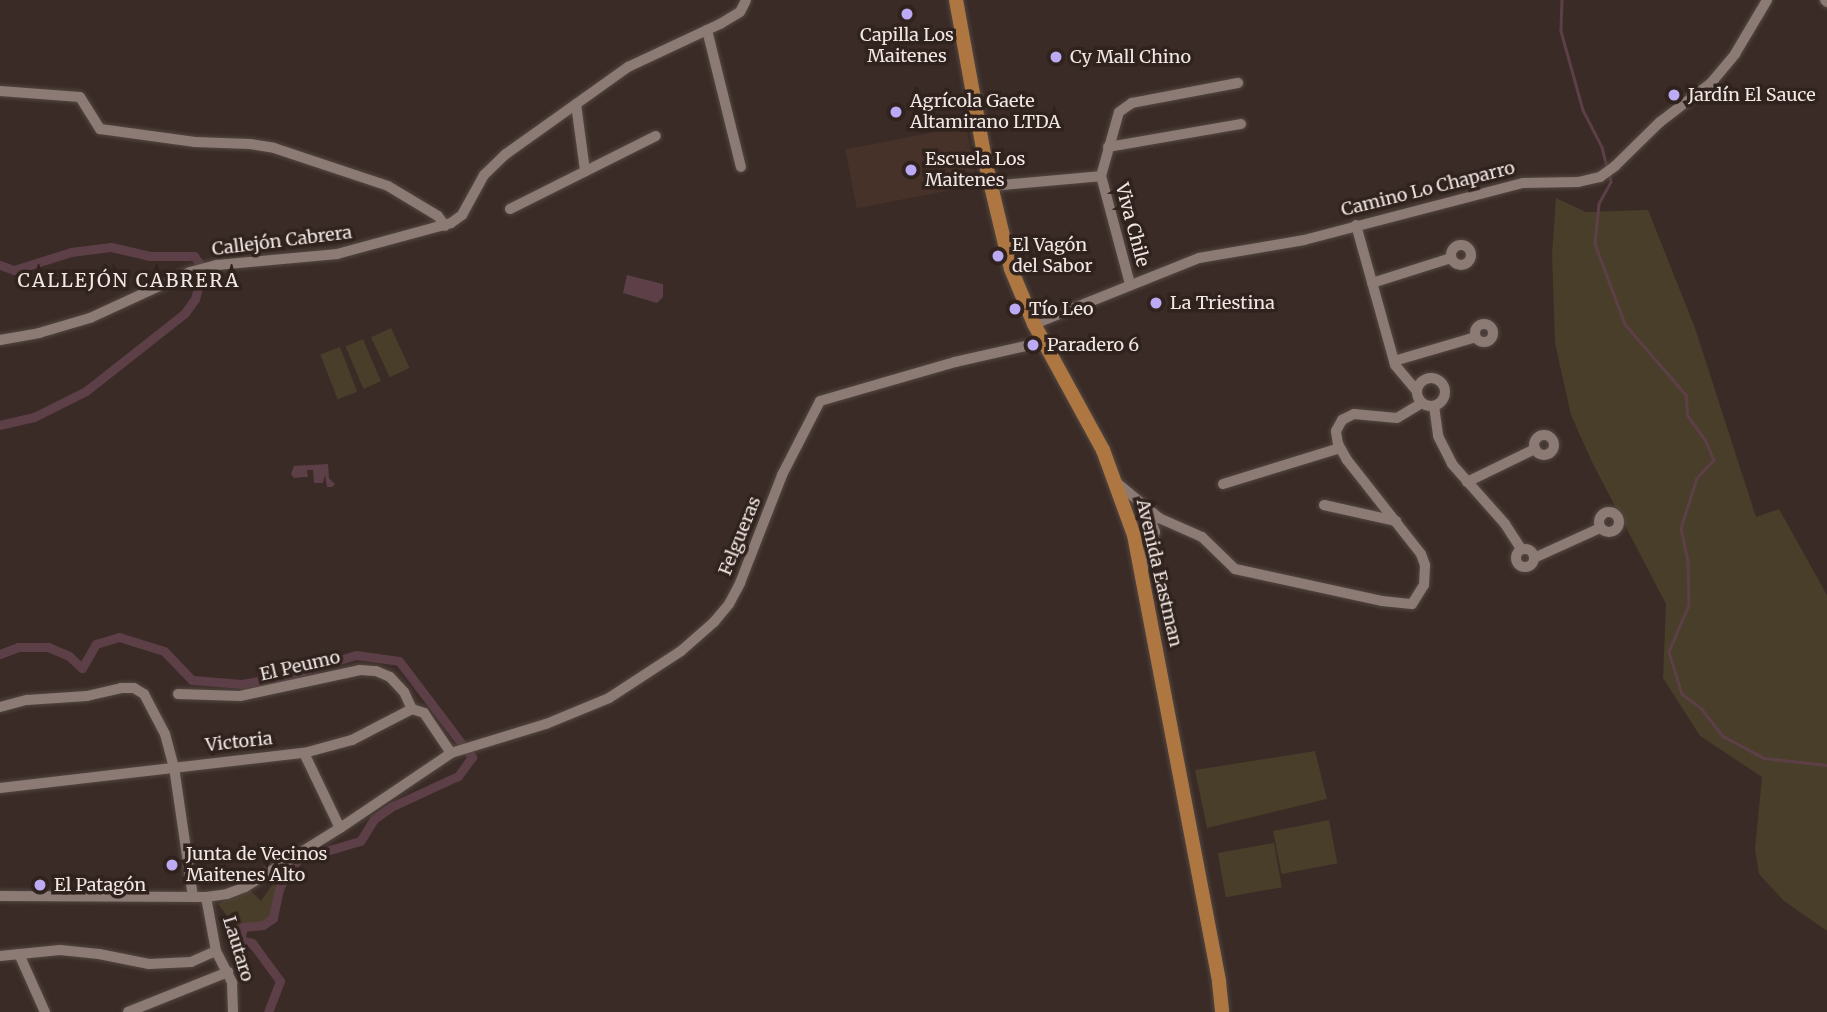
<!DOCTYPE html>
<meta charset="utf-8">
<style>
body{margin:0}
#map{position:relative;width:1827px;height:1012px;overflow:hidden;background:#3a2b26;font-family:Merriweather,serif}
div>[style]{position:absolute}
.built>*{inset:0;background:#47322a;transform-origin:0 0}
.green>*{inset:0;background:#493e29;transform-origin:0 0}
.water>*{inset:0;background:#5d3f48}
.stream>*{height:2.5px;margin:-1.25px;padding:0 1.25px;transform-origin:1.25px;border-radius:1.25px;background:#5d3f48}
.canal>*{height:9px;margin:-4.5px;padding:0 4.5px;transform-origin:4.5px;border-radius:4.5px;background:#5d3f48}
.roads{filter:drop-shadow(0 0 2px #534742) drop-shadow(0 0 2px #534742)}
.minor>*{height:10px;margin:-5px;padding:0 5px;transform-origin:5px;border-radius:5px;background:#8c7a74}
.minor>.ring{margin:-5px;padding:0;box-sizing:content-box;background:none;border:10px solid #8c7a74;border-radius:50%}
.major>*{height:14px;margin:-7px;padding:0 7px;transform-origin:7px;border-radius:7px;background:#ae7742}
.dots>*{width:19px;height:19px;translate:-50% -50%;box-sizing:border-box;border:4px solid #30221d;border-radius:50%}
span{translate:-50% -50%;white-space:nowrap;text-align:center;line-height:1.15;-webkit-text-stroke:7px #30221d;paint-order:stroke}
.poi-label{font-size:18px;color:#f1e7e4}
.left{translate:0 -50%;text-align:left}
.street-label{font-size:18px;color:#f1e7e4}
.neighbourhood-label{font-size:19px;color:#f1e7e4;letter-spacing:2px}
</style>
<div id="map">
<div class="built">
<i style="left:966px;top:126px;width:60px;height:123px;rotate:79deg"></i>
</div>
<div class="green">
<i style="clip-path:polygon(1556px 198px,1586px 212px,1648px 210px,1695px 328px,1756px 517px,1779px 509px,1827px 595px,1827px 931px,1784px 901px,1759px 874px,1755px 849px,1762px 777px,1700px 736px,1663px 678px,1666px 604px,1592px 462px,1571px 415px,1555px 343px,1552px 254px)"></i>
<i style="left:391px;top:328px;width:44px;height:22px;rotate:65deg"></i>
<i style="left:363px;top:339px;width:46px;height:19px;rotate:67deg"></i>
<i style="left:340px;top:347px;width:48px;height:21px;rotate:69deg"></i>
<i style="clip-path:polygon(1315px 751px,1327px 799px,1207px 828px,1195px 770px)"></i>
<i style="left:1329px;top:820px;width:44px;height:57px;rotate:79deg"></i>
<i style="left:1274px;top:843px;width:45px;height:57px;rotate:80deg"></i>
<i style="clip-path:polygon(279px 875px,271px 916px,261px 922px,236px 927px,218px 904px,250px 890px,261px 901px)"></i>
</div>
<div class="water">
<i style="clip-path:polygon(627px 275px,663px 284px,663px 297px,657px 303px,623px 293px)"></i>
<i style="clip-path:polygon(328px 464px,329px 478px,335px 484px,332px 487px,327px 487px,325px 475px,323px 483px,314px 483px,313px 470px,307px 470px,308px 477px,304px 477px,294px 478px,291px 474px,294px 466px)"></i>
</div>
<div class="stream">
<i style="left:1562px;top:0;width:31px;rotate:92deg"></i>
<i style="left:1561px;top:31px;width:82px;rotate:74.4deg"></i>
<i style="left:1583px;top:110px;width:42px;rotate:62.8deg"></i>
<i style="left:1602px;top:147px;width:21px;rotate:76deg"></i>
<i style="left:1609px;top:173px;width:9px;rotate:77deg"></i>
<i style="left:1611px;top:182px;width:25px;rotate:119deg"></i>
<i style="left:1599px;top:204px;width:40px;rotate:95.7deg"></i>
<i style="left:1595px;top:244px;width:85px;rotate:69.4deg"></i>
<i style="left:1625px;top:324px;width:94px;rotate:49.3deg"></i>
<i style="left:1686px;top:395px;width:21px;rotate:85deg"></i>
<i style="left:1688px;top:416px;width:29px;rotate:54deg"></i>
<i style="left:1705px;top:439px;width:23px;rotate:67deg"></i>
<i style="left:1714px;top:460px;width:25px;rotate:133deg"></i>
<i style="left:1697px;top:478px;width:52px;rotate:107.7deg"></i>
<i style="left:1681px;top:528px;width:35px;rotate:78deg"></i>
<i style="left:1688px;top:562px;width:43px;rotate:88.7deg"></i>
<i style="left:1689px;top:605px;width:51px;rotate:113.1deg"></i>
<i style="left:1669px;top:652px;width:44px;rotate:72.8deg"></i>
<i style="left:1682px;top:694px;width:24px;rotate:36deg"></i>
<i style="left:1701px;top:708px;width:36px;rotate:52deg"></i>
<i style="left:1723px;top:736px;width:47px;rotate:28.2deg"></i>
<i style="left:1764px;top:758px;width:63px;rotate:6.3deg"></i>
</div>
<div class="canal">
<i style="left:0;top:265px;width:15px;rotate:20deg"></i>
<i style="left:14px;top:270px;width:60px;rotate:-17.5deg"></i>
<i style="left:71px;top:252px;width:40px;rotate:-7.1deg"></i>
<i style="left:111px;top:247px;width:40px;rotate:13deg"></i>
<i style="left:150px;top:256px;width:44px"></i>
<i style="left:194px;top:256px;width:16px;rotate:55deg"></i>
<i style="left:203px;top:269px;width:31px;rotate:105deg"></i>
<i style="left:195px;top:299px;width:17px;rotate:126deg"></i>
<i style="left:185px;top:313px;width:126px;rotate:141.8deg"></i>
<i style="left:86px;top:391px;width:58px;rotate:153.4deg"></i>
<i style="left:34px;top:417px;width:35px;rotate:167deg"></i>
<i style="left:0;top:654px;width:19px;rotate:-21deg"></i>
<i style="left:18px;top:647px;width:30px"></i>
<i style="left:48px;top:647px;width:23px;rotate:23deg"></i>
<i style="left:69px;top:656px;width:18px;rotate:43deg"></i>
<i style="left:82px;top:668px;width:28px;rotate:-60deg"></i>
<i style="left:96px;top:644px;width:24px;rotate:-17deg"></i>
<i style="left:119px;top:637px;width:47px;rotate:17.3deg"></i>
<i style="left:164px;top:651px;width:40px;rotate:46deg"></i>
<i style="left:192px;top:680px;width:50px;rotate:4.6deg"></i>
<i style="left:242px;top:684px;width:49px;rotate:-10.6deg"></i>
<i style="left:290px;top:675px;width:69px;rotate:-16.9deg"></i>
<i style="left:356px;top:655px;width:43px;rotate:7.9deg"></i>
<i style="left:399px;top:661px;width:121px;rotate:52.8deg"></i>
<i style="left:472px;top:757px;width:24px;rotate:126deg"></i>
<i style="left:458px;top:776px;width:74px;rotate:155.2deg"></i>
<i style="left:391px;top:807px;width:21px;rotate:145deg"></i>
<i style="left:374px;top:819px;width:26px;rotate:122deg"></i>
<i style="left:360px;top:841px;width:64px;rotate:163.6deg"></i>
<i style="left:299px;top:859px;width:16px;rotate:135deg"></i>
<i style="left:288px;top:870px;width:21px;rotate:115deg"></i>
<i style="left:279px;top:889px;width:30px;rotate:102deg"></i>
<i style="left:273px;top:918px;width:12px;rotate:145deg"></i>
<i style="left:263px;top:925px;width:20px;rotate:174deg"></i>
<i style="left:243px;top:927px;width:13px;rotate:103deg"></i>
<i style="left:240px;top:940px;width:12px;rotate:14deg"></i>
<i style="left:252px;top:943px;width:47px;rotate:53.6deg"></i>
<i style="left:280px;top:981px;width:33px;rotate:111deg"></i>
</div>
<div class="roads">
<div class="minor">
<i style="left:1825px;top:0;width:3px;rotate:45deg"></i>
<i style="left:707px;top:30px;width:141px;rotate:76.1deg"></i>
<i style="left:0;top:91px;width:80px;rotate:4.3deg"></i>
<i style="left:80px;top:97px;width:38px;rotate:58deg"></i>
<i style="left:100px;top:129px;width:96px;rotate:7.8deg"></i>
<i style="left:195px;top:142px;width:55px;rotate:2.1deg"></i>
<i style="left:250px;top:144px;width:24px;rotate:9deg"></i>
<i style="left:274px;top:148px;width:120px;rotate:18.4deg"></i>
<i style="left:388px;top:186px;width:58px;rotate:31deg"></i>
<i style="left:438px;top:216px;width:12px;rotate:55deg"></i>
<i style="left:576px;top:104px;width:68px;rotate:82.3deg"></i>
<i style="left:1108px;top:147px;width:135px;rotate:-9.8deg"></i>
<i style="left:990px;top:186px;width:111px;rotate:-5.1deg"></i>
<i style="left:510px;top:209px;width:163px;rotate:-26.6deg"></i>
<i style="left:1356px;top:225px;width:145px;rotate:74.4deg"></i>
<i style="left:1395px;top:365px;width:34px;rotate:50deg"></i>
<i class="ring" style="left:1451px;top:245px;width:10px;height:10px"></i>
<i style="left:1372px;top:283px;width:83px;rotate:-17.6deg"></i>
<i style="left:1130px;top:284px;width:112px;rotate:-105deg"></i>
<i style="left:1101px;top:176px;width:66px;rotate:-74.3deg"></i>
<i style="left:1119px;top:112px;width:16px;rotate:-35deg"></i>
<i style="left:1132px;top:103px;width:108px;rotate:-10.7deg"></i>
<i style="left:1034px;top:324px;width:178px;rotate:-21.8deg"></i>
<i style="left:1199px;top:258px;width:107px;rotate:-9.7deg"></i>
<i style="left:1304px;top:240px;width:226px;rotate:-14.6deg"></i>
<i style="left:1523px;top:183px;width:55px;rotate:-1deg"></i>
<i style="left:1578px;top:182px;width:23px;rotate:-13deg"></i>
<i style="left:1600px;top:177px;width:19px;rotate:-36deg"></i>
<i style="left:1615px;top:166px;width:63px;rotate:-44.4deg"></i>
<i style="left:1660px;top:122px;width:64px;rotate:-37.4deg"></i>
<i style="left:1711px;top:83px;width:38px;rotate:-50deg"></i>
<i style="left:1735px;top:54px;width:63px;rotate:-59.3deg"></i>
<i class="ring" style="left:1475px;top:324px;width:8px;height:8px"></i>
<i style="left:0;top:340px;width:40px;rotate:-10deg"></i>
<i style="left:39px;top:333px;width:53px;rotate:-16.4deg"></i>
<i style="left:90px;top:318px;width:110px;rotate:-24.7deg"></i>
<i style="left:190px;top:272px;width:28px;rotate:-15deg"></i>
<i style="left:217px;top:265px;width:121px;rotate:-5.2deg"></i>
<i style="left:337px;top:254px;width:118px;rotate:-15.2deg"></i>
<i style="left:451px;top:223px;width:14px;rotate:-36deg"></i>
<i style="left:462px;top:215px;width:46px;rotate:-61.2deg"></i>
<i style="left:484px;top:175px;width:30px;rotate:-44deg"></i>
<i style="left:506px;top:154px;width:150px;rotate:-35.5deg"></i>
<i style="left:628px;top:67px;width:102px;rotate:-25.1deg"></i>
<i style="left:720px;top:24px;width:23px;rotate:-31deg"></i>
<i style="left:740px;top:12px;width:13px;rotate:-63deg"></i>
<i style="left:1394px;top:361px;width:85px;rotate:-16.3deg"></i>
<i class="ring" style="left:1417px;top:378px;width:18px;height:18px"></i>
<i style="left:1434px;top:406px;width:30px;rotate:82deg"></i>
<i style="left:1438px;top:436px;width:31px;rotate:63deg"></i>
<i style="left:1452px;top:464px;width:80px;rotate:48.5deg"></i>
<i style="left:1505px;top:524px;width:30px;rotate:57deg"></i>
<i class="ring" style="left:1534px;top:435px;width:10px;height:10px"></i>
<i style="left:1116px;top:482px;width:56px;rotate:39.9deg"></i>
<i style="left:1159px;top:518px;width:47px;rotate:23.8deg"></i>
<i style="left:1202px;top:537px;width:46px;rotate:44.1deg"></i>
<i style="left:1235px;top:569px;width:150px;rotate:12.3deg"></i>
<i style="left:1382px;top:601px;width:30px;rotate:6deg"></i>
<i style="left:1412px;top:604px;width:22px;rotate:-58deg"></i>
<i style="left:1424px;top:585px;width:20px;rotate:-87deg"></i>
<i style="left:1425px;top:565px;width:12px;rotate:-110deg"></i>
<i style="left:1421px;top:554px;width:120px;rotate:-128.2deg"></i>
<i style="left:1347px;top:460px;width:18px;rotate:-119deg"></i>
<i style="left:1338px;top:444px;width:13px;rotate:-99deg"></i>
<i style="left:1336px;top:431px;width:13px;rotate:-61deg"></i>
<i style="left:1342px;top:420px;width:13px;rotate:-27deg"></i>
<i style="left:1354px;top:414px;width:43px;rotate:5.3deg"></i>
<i style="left:1397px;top:418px;width:29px;rotate:-31deg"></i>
<i style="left:1467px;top:482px;width:76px;rotate:-25.9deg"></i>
<i style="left:1223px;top:484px;width:122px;rotate:-17.1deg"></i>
<i style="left:1324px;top:505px;width:74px;rotate:12.5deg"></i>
<i class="ring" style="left:1599px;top:512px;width:10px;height:10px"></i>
<i class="ring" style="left:1516px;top:549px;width:8px;height:8px"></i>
<i style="left:1534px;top:558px;width:72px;rotate:-24.4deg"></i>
<i style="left:1142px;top:571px;width:41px;rotate:-71.6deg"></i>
<i style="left:1155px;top:532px;width:23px;rotate:-108deg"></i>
<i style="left:178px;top:694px;width:62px;rotate:1.8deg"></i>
<i style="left:240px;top:696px;width:123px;rotate:-12.2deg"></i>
<i style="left:360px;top:670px;width:16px;rotate:4deg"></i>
<i style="left:376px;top:671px;width:15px;rotate:23deg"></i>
<i style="left:390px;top:677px;width:21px;rotate:47deg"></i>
<i style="left:404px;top:692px;width:19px;rotate:65deg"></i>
<i style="left:0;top:707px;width:28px;rotate:-15deg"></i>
<i style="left:27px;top:700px;width:60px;rotate:-3.8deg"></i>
<i style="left:87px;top:696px;width:35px;rotate:-13deg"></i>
<i style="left:121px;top:688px;width:13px"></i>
<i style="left:134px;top:688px;width:12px;rotate:31deg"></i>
<i style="left:144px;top:694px;width:45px;rotate:62.3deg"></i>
<i style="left:165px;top:734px;width:34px;rotate:75deg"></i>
<i style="left:174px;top:767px;width:131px;rotate:81.7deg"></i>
<i style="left:304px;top:753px;width:83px;rotate:64.4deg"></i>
<i style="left:0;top:788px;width:306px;rotate:-6.6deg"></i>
<i style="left:304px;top:753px;width:50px;rotate:-15.2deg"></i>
<i style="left:352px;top:740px;width:68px;rotate:-27.3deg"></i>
<i style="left:412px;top:709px;width:13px;rotate:18deg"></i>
<i style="left:424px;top:713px;width:48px;rotate:56deg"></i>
<i style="left:0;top:896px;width:206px;rotate:0.3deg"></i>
<i style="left:206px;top:897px;width:21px;rotate:-8deg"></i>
<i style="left:227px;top:894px;width:19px;rotate:-21deg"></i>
<i style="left:245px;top:887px;width:112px;rotate:-31.8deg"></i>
<i style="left:340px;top:828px;width:134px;rotate:-34deg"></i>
<i style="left:451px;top:753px;width:99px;rotate:-17deg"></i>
<i style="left:546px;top:724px;width:68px;rotate:-22.4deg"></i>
<i style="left:609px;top:698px;width:86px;rotate:-33.1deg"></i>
<i style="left:681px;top:651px;width:44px;rotate:-41.3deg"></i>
<i style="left:714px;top:622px;width:23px;rotate:-50deg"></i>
<i style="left:729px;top:604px;width:24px;rotate:-62deg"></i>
<i style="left:740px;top:583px;width:116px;rotate:-68.7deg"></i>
<i style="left:782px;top:475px;width:83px;rotate:-62.8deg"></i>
<i style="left:820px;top:401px;width:141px;rotate:-16.1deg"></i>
<i style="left:955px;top:362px;width:91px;rotate:-12.7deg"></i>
<i style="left:206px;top:897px;width:55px;rotate:79.5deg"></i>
<i style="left:216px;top:951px;width:36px;rotate:63deg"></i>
<i style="left:232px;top:983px;width:29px;rotate:88deg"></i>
<i style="left:19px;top:954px;width:64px;rotate:65.9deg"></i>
<i style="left:0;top:956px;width:60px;rotate:-5.7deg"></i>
<i style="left:60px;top:950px;width:39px;rotate:6deg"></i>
<i style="left:99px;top:954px;width:51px;rotate:11.3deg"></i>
<i style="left:149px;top:964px;width:42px;rotate:-2.7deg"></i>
<i style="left:191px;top:962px;width:27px;rotate:-24deg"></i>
<i style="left:128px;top:1012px;width:108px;rotate:-21.8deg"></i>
</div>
<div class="major">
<i style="left:956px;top:0;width:168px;rotate:79.7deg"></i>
<i style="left:986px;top:165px;width:107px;rotate:76.5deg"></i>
<i style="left:1011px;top:269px;width:60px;rotate:67.3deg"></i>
<i style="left:1034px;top:324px;width:144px;rotate:61.3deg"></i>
<i style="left:1103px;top:450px;width:90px;rotate:70deg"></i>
<i style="left:1134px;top:535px;width:455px;rotate:79.2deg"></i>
<i style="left:1219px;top:982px;width:30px;rotate:84deg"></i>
</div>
</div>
<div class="dots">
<i style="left:907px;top:14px;background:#bcaaf5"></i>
<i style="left:1056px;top:57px;background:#bcaaf5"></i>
<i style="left:1674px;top:95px;background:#bcaaf5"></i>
<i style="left:896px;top:112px;background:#bcaaf5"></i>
<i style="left:911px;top:170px;background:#bcaaf5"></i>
<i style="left:998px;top:256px;background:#bcaaf5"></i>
<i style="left:1156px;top:303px;background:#bcaaf5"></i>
<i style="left:1015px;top:309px;background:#bcaaf5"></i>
<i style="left:1033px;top:345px;background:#bcaaf5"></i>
<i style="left:172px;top:865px;background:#bcaaf5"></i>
<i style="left:40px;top:885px;background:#bcaaf5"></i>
</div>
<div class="poi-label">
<span style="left:907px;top:46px">Capilla Los<br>Maitenes</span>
<span class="left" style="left:1070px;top:57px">Cy Mall Chino</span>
<span class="left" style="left:1688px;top:95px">Jardín El Sauce</span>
<span class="left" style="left:910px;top:112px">Agrícola Gaete<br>Altamirano LTDA</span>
<span class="left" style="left:925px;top:170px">Escuela Los<br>Maitenes</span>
<span class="left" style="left:1012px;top:256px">El Vagón<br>del Sabor</span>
<span class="left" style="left:1170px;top:303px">La Triestina</span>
<span class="left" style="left:1029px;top:309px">Tío Leo</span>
<span class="left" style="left:1047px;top:345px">Paradero 6</span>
<span class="left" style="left:186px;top:865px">Junta de Vecinos<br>Maitenes Alto</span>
<span class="left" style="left:54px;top:885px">El Patagón</span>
</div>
<div class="street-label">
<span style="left:1428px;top:189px;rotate:-14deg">Camino Lo Chaparro</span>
<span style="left:1132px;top:225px;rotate:75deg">Viva Chile</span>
<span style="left:282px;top:241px;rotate:-7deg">Callejón Cabrera</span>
<span style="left:740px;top:536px;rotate:-68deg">Felgueras</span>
<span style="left:1159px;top:573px;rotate:77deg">Avenida Eastman</span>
<span style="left:300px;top:666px;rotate:-13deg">El Peumo</span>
<span style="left:239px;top:742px;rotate:-6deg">Victoria</span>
<span style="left:238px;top:949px;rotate:73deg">Lautaro</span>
</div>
<div class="neighbourhood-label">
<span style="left:129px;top:281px">CALLEJÓN CABRERA</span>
</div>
</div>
